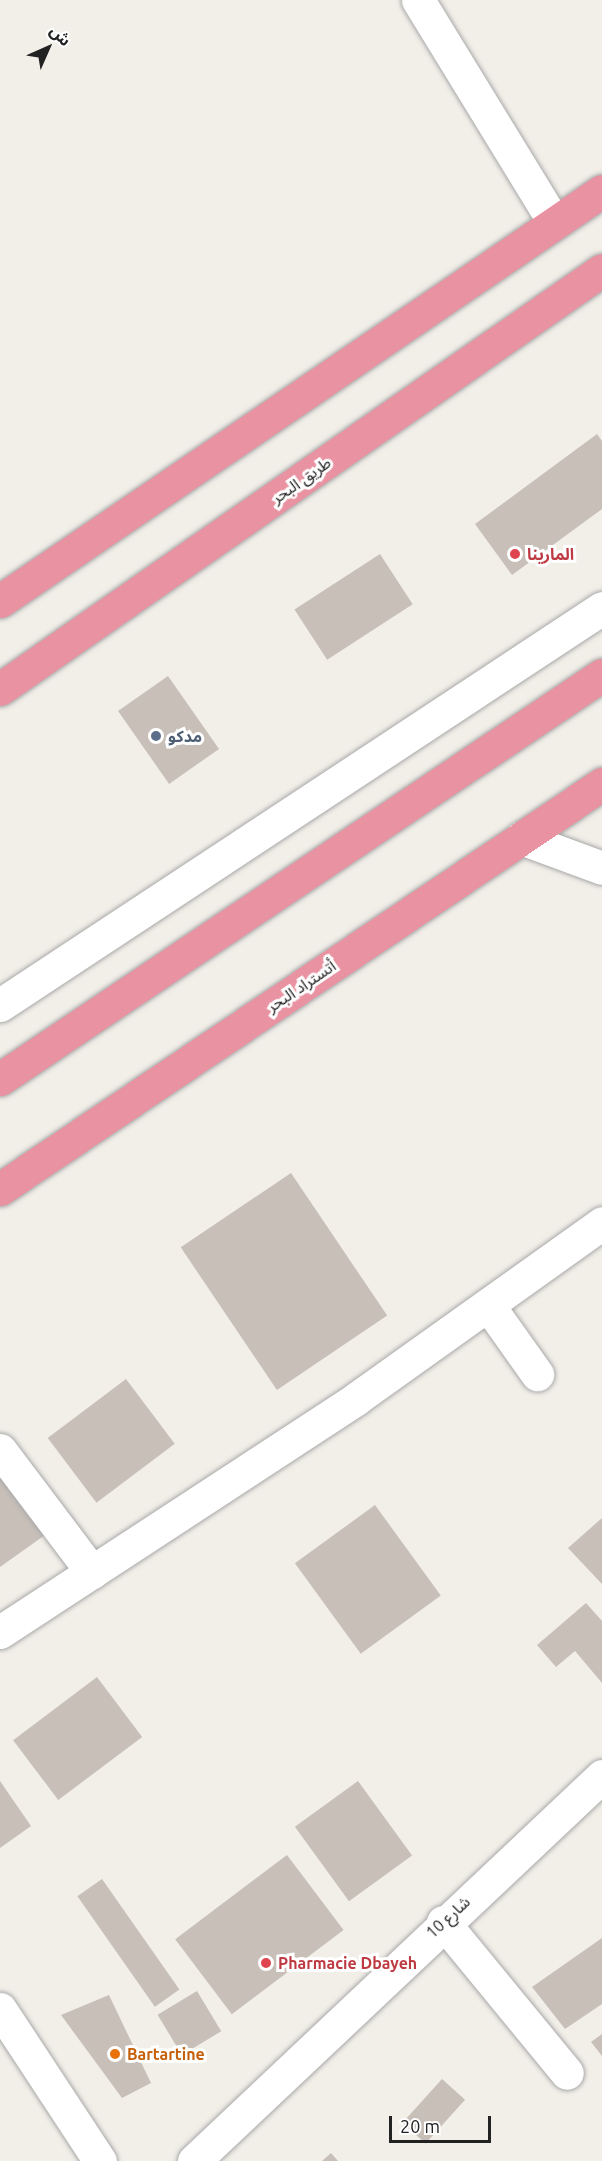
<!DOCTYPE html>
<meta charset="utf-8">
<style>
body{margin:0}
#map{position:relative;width:602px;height:2161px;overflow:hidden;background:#f2efe9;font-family:Ubuntu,"Noto Sans Arabic",sans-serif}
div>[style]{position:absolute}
.building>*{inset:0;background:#c7bfb8;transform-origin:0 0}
.roads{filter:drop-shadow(0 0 2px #a9a9a9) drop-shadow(0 0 2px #a9a9a9)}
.minor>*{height:33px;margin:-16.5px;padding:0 16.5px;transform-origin:16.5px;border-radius:16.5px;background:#fff}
.highway>*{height:33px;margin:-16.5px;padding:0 16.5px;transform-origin:16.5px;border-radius:16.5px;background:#e892a2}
.dots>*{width:16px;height:16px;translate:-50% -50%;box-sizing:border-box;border:3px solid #fff;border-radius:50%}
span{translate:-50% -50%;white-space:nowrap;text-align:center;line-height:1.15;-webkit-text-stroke:6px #fff;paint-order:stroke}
.street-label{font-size:16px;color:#222}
.health-label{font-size:16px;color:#be3a42;font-weight:700}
.left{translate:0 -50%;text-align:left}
.service-label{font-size:16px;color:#4e5e75;font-weight:700}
.food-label{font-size:16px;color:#c56008;font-weight:700}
.north{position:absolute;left:18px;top:18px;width:60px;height:60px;-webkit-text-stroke:4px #fff;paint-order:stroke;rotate:45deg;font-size:16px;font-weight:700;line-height:24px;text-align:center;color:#222}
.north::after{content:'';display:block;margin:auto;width:21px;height:27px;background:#222;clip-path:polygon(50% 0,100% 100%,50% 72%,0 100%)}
.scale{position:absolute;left:389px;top:2116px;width:102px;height:27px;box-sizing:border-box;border:3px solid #222;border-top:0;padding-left:8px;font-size:18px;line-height:21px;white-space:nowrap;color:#222;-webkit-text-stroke:4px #fff;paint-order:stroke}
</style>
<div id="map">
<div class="building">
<i style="clip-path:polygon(597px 434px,602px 441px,602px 509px,512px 575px,475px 524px)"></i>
<i style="left:380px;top:554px;width:60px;height:102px;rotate:57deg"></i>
<i style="left:168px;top:676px;width:89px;height:61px;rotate:55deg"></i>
<i style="left:291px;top:1173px;width:172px;height:133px;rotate:56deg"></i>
<i style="left:126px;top:1379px;width:81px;height:98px;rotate:53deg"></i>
<i style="clip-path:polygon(0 1471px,45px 1535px,0 1567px)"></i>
<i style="left:375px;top:1505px;width:112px;height:99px;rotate:54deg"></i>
<i style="clip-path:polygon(602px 1518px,602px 1584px,568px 1548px)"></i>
<i style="clip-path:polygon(586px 1603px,602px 1621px,602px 1683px,575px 1651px,556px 1667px,537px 1645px)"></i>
<i style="left:97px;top:1677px;width:75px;height:105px;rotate:53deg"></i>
<i style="clip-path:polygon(0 1781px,31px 1826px,0 1848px)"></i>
<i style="left:358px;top:1781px;width:92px;height:78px;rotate:54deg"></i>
<i style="left:287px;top:1855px;width:94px;height:140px;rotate:53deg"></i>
<i style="left:102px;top:1879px;width:135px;height:30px;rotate:55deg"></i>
<i style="clip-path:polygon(602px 1938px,602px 2004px,565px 2029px,532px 1987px)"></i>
<i style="left:197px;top:1991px;width:47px;height:46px;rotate:59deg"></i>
<i style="clip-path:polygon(109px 1995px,151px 2083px,122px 2098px,61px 2015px)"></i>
<i style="clip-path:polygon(602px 2034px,602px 2056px,591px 2042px)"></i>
<i style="left:442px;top:2079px;width:31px;height:59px;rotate:42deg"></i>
<i style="clip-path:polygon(331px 2153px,338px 2161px,322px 2161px)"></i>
</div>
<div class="roads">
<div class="minor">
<i style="left:418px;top:0;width:260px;rotate:58.5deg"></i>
<i style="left:521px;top:838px;width:86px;rotate:20.3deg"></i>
<i style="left:0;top:1005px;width:721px;rotate:-33.4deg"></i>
<i style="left:488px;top:1305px;width:85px;rotate:54.6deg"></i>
<i style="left:0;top:1450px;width:153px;rotate:53deg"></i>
<i style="left:0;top:1632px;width:427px;rotate:-33.2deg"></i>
<i style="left:357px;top:1398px;width:301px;rotate:-35.5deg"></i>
<i style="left:443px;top:1922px;width:195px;rotate:50.6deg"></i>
<i style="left:0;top:2009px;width:182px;rotate:56.7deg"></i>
<i style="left:194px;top:2161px;width:561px;rotate:-43.34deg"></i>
</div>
<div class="highway">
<i style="left:0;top:601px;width:728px;rotate:-34.26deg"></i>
<i style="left:0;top:689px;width:733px;rotate:-34.84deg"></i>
<i style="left:0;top:1079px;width:725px;rotate:-33.87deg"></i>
<i style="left:0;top:1189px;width:726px;rotate:-33.93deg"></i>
</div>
</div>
<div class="dots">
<i style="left:515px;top:554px;background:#e0444e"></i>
<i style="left:156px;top:736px;background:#5c6f8a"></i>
<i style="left:266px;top:1963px;background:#e0444e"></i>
<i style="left:115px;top:2054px;background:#e8710a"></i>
</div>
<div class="street-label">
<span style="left:301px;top:480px;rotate:-35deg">طريق البحر</span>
<span style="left:301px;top:986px;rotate:-34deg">أتستراد البحر</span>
<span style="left:448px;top:1917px;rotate:-43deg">شارع 10</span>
</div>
<div class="health-label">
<span class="left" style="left:527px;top:554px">المارينا</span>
<span class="left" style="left:278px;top:1963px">Pharmacie Dbayeh</span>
</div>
<div class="service-label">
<span class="left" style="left:168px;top:736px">مدكو</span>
</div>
<div class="food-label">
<span class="left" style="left:127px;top:2054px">Bartartine</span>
</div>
<div class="north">ش</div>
<div class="scale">20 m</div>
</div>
